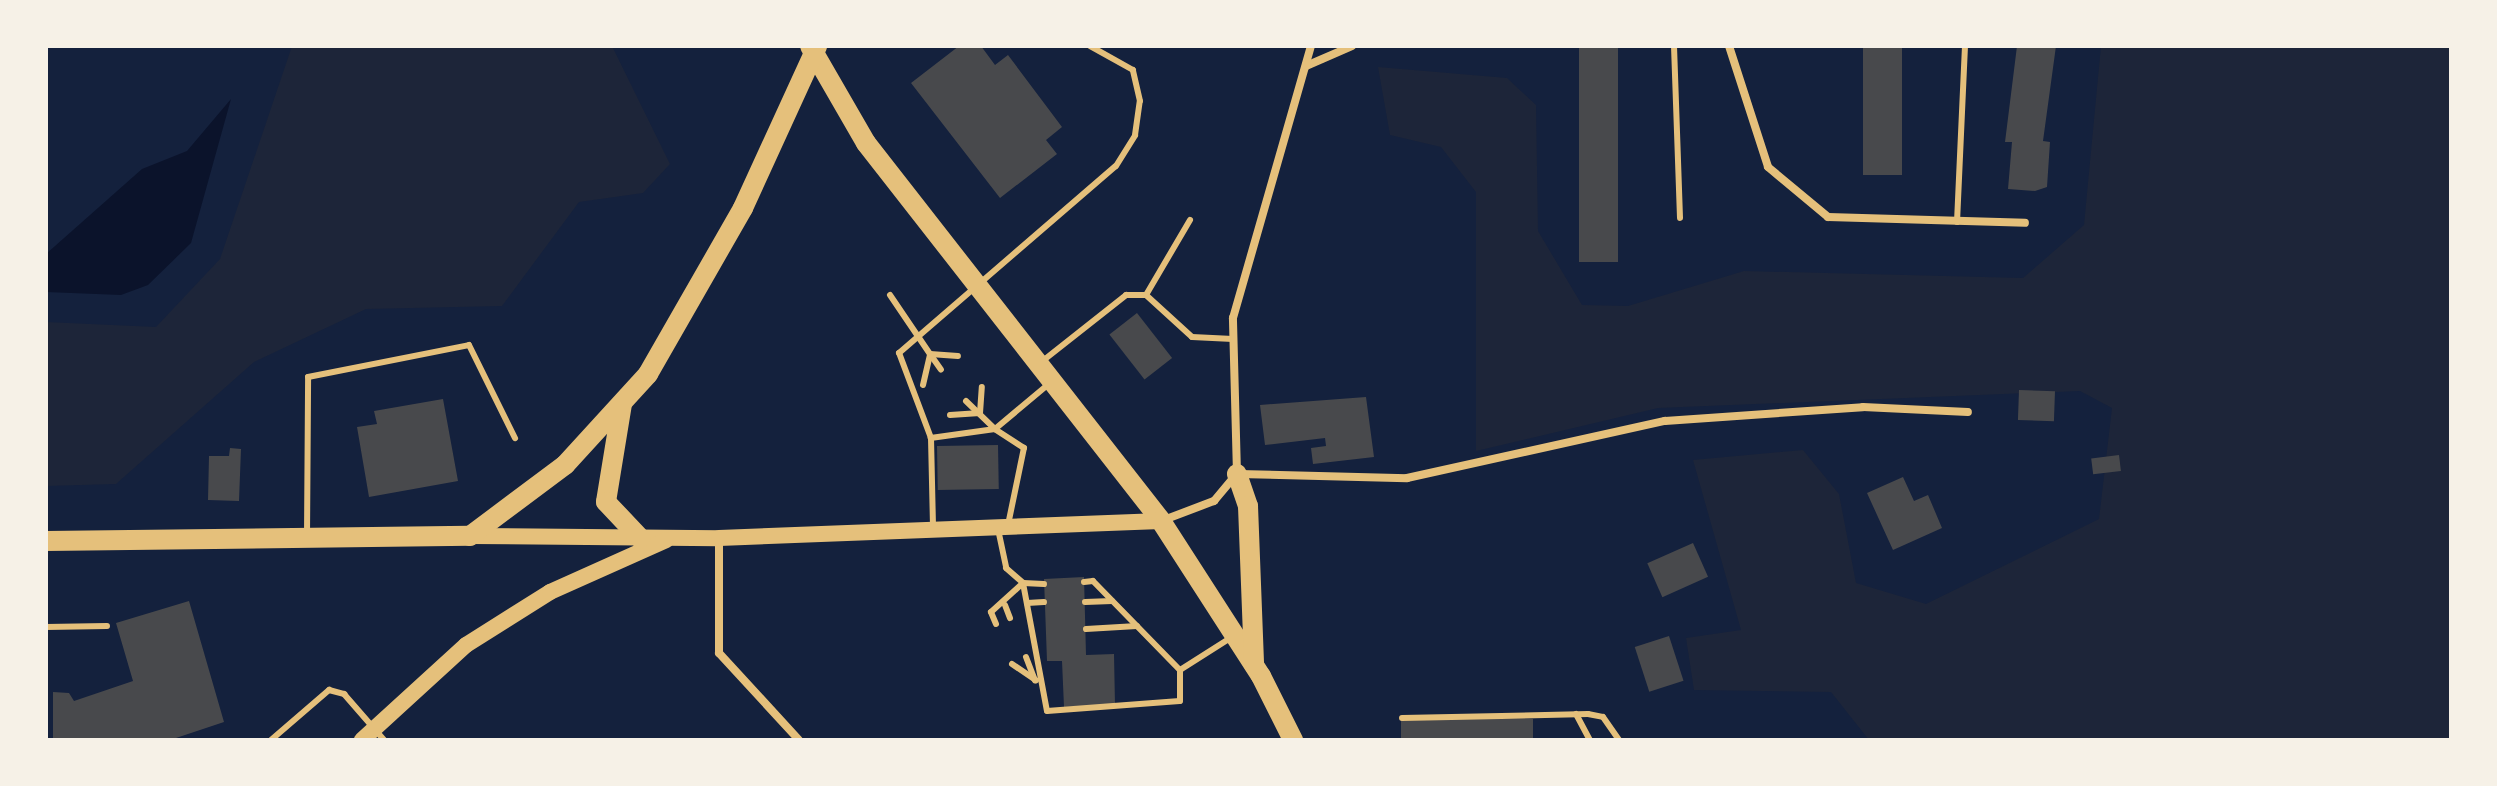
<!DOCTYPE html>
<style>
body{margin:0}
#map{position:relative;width:2497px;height:786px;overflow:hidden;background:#14213d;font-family:"Source Sans 3",sans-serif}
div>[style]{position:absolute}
.green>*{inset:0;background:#1d2539}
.water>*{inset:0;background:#0b132b}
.building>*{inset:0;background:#48494c;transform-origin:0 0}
.service>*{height:6px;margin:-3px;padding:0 3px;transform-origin:3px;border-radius:3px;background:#e5c07b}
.minor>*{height:8px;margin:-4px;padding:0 4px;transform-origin:4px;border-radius:4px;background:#e5c07b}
.secondary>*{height:16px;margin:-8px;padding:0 8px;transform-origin:8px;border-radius:8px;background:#e5c07b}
.primary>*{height:20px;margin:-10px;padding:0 10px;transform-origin:10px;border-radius:10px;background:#e5c07b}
span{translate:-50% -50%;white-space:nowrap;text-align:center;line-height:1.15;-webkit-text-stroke:6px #f6f1e7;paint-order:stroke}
.frame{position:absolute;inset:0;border:48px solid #f6f1e7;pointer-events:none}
</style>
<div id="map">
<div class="green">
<i style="clip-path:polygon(292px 46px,612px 46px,670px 164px,643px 193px,579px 202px,502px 306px,366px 309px,254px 362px,116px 484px,46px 486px,46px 322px,156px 327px,220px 259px)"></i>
<i style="clip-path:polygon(2101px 46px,2451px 46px,2451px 740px,1869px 740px,1831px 692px,1694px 690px,1686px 638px,1741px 630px,1693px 460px,1803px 450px,1839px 494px,1856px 583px,1926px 604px,2099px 519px,2112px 408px,2080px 391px,1658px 408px,1476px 451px,1476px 192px,1441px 147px,1390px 135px,1378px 67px,1507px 78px,1536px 105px,1538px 231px,1582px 305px,1628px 306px,1744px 271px,2023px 278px,2084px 225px)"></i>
</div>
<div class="water">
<i style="clip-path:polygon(231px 99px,191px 243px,148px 285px,121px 295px,46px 292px,46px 254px,142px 169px,187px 151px)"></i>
</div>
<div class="building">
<i style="clip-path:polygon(959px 46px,981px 46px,995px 65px,1008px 55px,1062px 127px,1046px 140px,1057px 154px,1000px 198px,911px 83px)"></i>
<i style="left:1579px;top:46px;width:39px;height:216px"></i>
<i style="left:1863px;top:46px;width:39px;height:129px"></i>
<i style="clip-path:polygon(2017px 46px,2056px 46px,2043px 141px,2050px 142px,2047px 187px,2035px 191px,2008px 189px,2012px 142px,2005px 142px)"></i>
<i style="left:1137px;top:313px;width:57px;height:35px;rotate:52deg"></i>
<i style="left:2019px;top:390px;width:36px;height:30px;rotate:2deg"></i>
<i style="clip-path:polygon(1366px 397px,1374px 457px,1313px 464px,1311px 448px,1326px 446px,1325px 438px,1265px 445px,1260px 405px)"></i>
<i style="clip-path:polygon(443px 399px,458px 481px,369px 497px,357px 427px,377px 424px,374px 411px)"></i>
<i style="left:998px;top:445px;width:44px;height:61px;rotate:89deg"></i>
<i style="clip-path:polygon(230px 448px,241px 449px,239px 501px,208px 500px,209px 456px,229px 456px)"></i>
<i style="left:2119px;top:455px;width:16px;height:28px;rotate:83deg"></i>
<i style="clip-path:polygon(1903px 477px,1914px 501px,1928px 495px,1942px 528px,1893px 550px,1867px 493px)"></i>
<i style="left:1693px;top:543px;width:37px;height:50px;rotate:66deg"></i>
<i style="clip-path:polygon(1084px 577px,1086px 655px,1114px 654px,1115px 705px,1064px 707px,1062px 661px,1047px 661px,1044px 579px)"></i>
<i style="clip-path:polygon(189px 601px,224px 722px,170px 740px,53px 740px,53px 692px,69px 693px,74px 701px,133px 681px,116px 623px)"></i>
<i style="left:1669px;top:636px;width:47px;height:36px;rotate:72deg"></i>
<i style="left:1533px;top:719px;width:21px;height:132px;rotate:90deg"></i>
</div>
<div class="service">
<i style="left:1674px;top:46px;width:172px;rotate:88deg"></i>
<i style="left:1957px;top:222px;width:176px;rotate:-87.4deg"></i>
<i style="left:890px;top:295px;width:71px;rotate:55.9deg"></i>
<i style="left:930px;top:354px;width:28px;rotate:4deg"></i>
<i style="left:1146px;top:295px;width:87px;rotate:-59.6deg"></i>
<i style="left:1040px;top:363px;width:110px;rotate:-38.3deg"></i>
<i style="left:1126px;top:295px;width:20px"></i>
<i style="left:1146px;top:295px;width:62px;rotate:42.4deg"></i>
<i style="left:1192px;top:337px;width:41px;rotate:2.8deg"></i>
<i style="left:923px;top:385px;width:32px;rotate:-77deg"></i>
<i style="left:930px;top:354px;width:19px;rotate:55deg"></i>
<i style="left:966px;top:401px;width:40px;rotate:44deg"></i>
<i style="left:995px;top:429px;width:72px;rotate:-39.9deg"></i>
<i style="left:950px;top:415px;width:30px;rotate:-4deg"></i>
<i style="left:980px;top:413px;width:26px;rotate:-86deg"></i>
<i style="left:931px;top:438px;width:89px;rotate:88.7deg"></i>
<i style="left:1008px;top:525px;width:79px;rotate:-78.3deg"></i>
<i style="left:1024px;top:448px;width:35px;rotate:-147deg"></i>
<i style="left:995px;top:429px;width:65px;rotate:172deg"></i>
<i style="left:931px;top:438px;width:91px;rotate:-110.6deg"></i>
<i style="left:899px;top:353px;width:286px;rotate:-40.8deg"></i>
<i style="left:1116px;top:166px;width:36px;rotate:-58deg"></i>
<i style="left:1135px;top:135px;width:34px;rotate:-82deg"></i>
<i style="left:1140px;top:101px;width:32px;rotate:-103deg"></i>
<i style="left:1133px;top:70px;width:49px;rotate:-150.8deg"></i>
<i style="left:998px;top:529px;width:40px;rotate:78deg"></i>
<i style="left:1006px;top:568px;width:23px;rotate:41deg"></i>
<i style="left:1023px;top:583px;width:130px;rotate:79.4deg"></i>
<i style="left:1047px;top:711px;width:133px;rotate:-4.3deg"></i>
<i style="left:1180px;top:701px;width:31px;rotate:-90deg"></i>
<i style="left:1180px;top:670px;width:62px;rotate:-32.4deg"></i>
<i style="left:307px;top:536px;width:159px;rotate:-89.6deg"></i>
<i style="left:308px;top:377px;width:164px;rotate:-11.2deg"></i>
<i style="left:469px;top:345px;width:104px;rotate:63.7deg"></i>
<i style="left:1084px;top:582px;width:9px;rotate:-6deg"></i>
<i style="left:1093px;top:581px;width:124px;rotate:45.7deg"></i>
<i style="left:1085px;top:602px;width:27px;rotate:-2deg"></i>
<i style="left:1027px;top:603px;width:17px;rotate:-3deg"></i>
<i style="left:1005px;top:605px;width:14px;rotate:69deg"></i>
<i style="left:996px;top:624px;width:13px;rotate:-113deg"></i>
<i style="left:991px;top:612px;width:43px;rotate:-42.2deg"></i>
<i style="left:1023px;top:583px;width:21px;rotate:3deg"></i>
<i style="left:46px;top:627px;width:61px;rotate:-0.9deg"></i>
<i style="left:1086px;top:629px;width:51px;rotate:-3.4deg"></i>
<i style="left:1026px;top:657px;width:25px;rotate:69deg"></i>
<i style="left:1012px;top:664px;width:29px;rotate:34deg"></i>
<i style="left:1576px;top:714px;width:30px;rotate:62deg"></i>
<i style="left:1402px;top:718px;width:186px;rotate:-1.2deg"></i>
<i style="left:1588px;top:714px;width:15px;rotate:11deg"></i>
<i style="left:1603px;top:717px;width:28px;rotate:55deg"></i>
<i style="left:271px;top:740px;width:77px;rotate:-40.8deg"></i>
<i style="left:329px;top:690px;width:16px;rotate:15deg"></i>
<i style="left:344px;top:694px;width:61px;rotate:49deg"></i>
</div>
<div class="minor">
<i style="left:1729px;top:46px;width:127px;rotate:72.1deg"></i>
<i style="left:1768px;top:167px;width:78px;rotate:39.8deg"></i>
<i style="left:1828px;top:217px;width:197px;rotate:1.7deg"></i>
<i style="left:1306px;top:66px;width:50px;rotate:-23.5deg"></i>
<i style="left:1238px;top:474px;width:169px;rotate:1.4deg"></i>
<i style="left:1407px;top:478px;width:264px;rotate:-12.5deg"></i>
<i style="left:1665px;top:421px;width:198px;rotate:-4deg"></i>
<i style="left:1863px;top:407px;width:105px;rotate:2.7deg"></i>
<i style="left:1161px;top:521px;width:57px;rotate:-20.7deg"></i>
<i style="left:1214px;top:501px;width:35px;rotate:-50deg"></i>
<i style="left:1237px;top:474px;width:156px;rotate:-91.5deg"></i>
<i style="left:1233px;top:318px;width:283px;rotate:-74deg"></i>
<i style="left:719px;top:538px;width:115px;rotate:90deg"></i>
<i style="left:719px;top:653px;width:118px;rotate:47.4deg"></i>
</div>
<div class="secondary">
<i style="left:470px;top:536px;width:249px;rotate:0.5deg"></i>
<i style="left:719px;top:538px;width:442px;rotate:-2.2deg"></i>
<i style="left:362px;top:740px;width:141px;rotate:-42.4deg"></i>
<i style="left:466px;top:645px;width:99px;rotate:-32.2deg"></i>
<i style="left:550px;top:592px;width:127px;rotate:-24.1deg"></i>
</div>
<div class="primary">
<i style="left:810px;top:46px;width:112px;rotate:60deg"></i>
<i style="left:866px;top:143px;width:479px;rotate:52deg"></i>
<i style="left:1161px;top:521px;width:184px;rotate:57.2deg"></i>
<i style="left:1261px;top:676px;width:72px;rotate:63.4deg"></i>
<i style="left:622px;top:404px;width:99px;rotate:99.3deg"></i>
<i style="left:606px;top:502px;width:50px;rotate:46.6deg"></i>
<i style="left:1237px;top:474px;width:34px;rotate:71deg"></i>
<i style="left:1248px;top:506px;width:159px;rotate:87.8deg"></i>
<i style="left:46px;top:541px;width:424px;rotate:-0.7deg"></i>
<i style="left:470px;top:536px;width:119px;rotate:-36.8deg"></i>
<i style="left:565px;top:465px;width:123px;rotate:-47.6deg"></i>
<i style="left:648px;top:374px;width:191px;rotate:-60.2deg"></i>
<i style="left:743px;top:208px;width:178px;rotate:-65.4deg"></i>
</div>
<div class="frame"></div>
</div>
